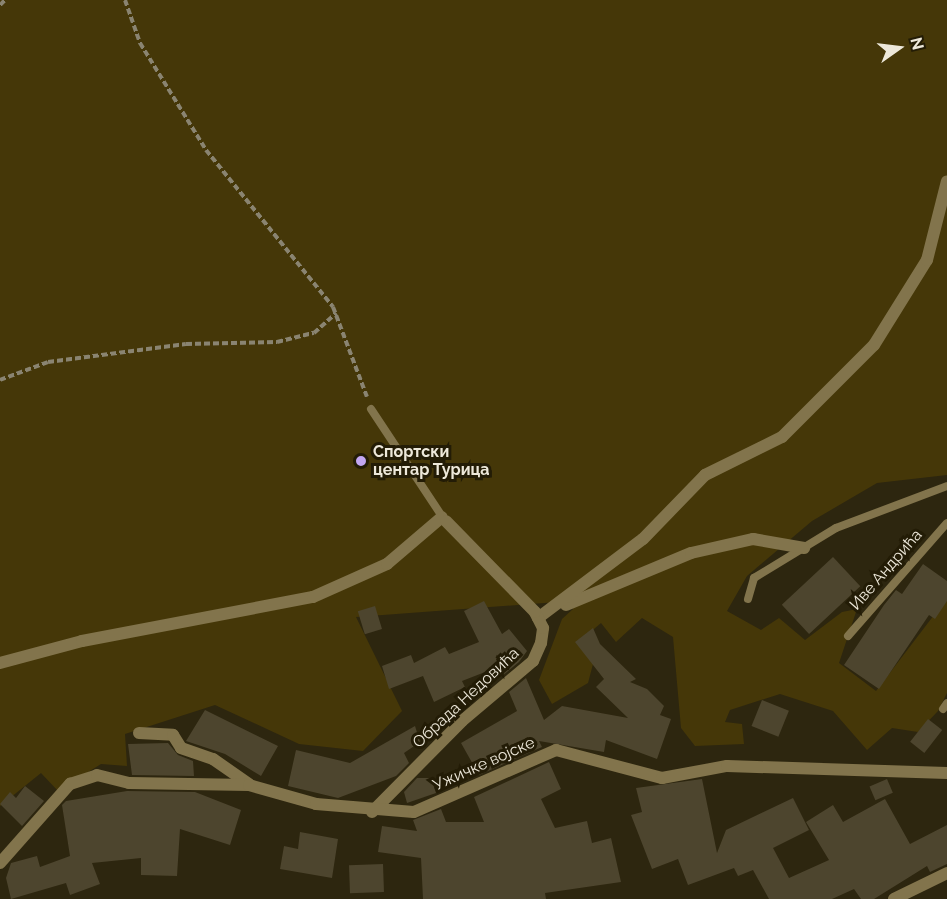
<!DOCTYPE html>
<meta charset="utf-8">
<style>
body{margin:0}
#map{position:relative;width:947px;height:899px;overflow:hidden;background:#2d260f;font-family:Raleway,sans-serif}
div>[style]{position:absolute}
.green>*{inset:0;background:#453708}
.building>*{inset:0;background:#4d452e;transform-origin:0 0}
.path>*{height:4px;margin-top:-2px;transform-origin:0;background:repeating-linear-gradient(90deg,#8a8471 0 6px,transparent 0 9px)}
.service>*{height:8px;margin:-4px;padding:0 4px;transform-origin:4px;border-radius:4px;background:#82744c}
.minor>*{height:12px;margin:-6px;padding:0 6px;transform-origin:6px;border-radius:6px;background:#82744c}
.dots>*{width:16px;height:16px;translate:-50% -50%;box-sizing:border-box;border:3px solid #231c06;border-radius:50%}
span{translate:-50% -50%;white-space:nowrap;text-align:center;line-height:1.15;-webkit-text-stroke:6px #231c06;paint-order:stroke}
.poi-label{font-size:16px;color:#ede8da;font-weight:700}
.left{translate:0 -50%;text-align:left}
.street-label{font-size:16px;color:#ede8da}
.north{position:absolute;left:869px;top:18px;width:60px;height:60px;-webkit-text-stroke:4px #231c06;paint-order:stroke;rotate:76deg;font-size:16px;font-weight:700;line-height:24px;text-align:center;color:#ede8da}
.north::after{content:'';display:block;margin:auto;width:21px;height:27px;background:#ede8da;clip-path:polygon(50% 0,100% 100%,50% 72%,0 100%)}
</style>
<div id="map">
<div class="green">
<i style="clip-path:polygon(0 0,947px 0,947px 475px,877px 483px,812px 521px,747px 576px,727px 611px,761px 630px,779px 618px,805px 640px,842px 612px,857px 609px,839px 663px,876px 691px,947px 598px,947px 693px,938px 711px,918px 732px,892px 728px,867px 750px,833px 711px,780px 694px,730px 710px,725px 722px,742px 724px,744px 744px,695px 746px,681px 728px,673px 637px,642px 618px,616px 642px,601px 623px,580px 641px,593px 664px,588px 683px,552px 704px,539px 680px,562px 619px,573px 609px,571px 601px,356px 617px,402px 711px,363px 751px,299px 744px,215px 705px,125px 734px,127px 766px,101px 764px,58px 791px,41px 773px,0 806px)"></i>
</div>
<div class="building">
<i style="left:833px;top:557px;width:40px;height:70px;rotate:47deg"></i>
<i style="clip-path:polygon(923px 564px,947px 581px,947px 601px,935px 619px,929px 615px,879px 689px,844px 665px,884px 605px,896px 590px,902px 594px)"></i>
<i style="clip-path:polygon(484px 601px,502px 634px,509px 629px,527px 651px,519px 662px,502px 676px,498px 667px,462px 681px,465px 687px,434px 702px,423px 676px,389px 689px,382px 666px,411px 655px,414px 663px,445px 647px,449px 654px,479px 642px,464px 611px)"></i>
<i style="left:375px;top:606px;width:24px;height:18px;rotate:73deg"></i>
<i style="clip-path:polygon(593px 628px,600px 644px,636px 679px,630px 682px,647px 689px,664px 706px,660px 715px,671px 719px,657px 759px,606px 740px,604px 752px,539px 741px,542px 747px,479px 775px,461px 743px,517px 711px,509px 692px,526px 678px,544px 720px,562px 706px,628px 718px,596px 687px,604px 679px,575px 642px)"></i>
<i style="left:762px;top:700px;width:29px;height:28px;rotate:22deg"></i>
<i style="clip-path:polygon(205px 710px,278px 746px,261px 776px,225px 754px,186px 741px)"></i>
<i style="left:928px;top:719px;width:18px;height:29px;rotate:38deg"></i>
<i style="clip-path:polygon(415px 726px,420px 742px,404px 753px,409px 763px,396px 776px,338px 798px,288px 786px,296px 750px,350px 763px)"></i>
<i style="clip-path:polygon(168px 743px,178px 755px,193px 761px,194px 776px,132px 775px,128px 744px)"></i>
<i style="clip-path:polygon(549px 762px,561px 789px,541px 799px,555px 828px,587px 821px,592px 843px,611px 838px,621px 882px,545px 893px,546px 899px,423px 899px,421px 858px,378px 852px,382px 826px,417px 831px,413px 820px,441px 809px,446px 822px,484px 822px,474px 797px)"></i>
<i style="clip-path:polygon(417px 778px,431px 778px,436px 793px,407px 803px,404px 792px)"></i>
<i style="clip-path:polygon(702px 779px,717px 853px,726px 830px,793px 798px,809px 830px,773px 848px,789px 878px,829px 860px,806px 822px,833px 805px,843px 822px,885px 799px,910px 844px,947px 825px,947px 864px,930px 872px,927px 866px,874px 899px,861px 899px,854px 889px,832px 899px,769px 899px,753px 870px,738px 876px,734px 868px,688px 885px,678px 859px,652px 869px,631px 815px,642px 812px,636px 788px)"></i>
<i style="left:887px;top:779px;width:15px;height:19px;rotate:67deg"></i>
<i style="clip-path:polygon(25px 786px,44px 801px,22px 826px,0 804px,10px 792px,16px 798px)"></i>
<i style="clip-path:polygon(127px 791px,195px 792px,241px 810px,230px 845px,180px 829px,177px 876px,141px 875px,141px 858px,92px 863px,100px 884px,70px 895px,66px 883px,11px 899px,6px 878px,11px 863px,37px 856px,40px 867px,70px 856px,62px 805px,66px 801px)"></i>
<i style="clip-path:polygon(300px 832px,338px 839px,332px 878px,280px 869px,284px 846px,298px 849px)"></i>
<i style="left:383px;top:864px;width:28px;height:34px;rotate:88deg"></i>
</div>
<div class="path">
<i style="left:125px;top:0;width:46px;rotate:70.8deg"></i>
<i style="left:140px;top:43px;width:126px;rotate:58.3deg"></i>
<i style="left:206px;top:150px;width:202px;rotate:51deg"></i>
<i style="left:333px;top:307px;width:96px;rotate:69.3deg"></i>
<i style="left:0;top:5px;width:7px;rotate:-45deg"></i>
<i style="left:0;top:380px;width:51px;rotate:-20.6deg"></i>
<i style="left:48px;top:362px;width:139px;rotate:-7.4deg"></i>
<i style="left:186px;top:344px;width:91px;rotate:-1.3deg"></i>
<i style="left:277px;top:342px;width:38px;rotate:-14deg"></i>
<i style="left:314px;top:333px;width:30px;rotate:-42deg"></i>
</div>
<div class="service">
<i style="left:371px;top:409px;width:134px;rotate:56.5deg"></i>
<i style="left:748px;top:599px;width:22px;rotate:-74deg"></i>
<i style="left:754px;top:578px;width:96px;rotate:-31.4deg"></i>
<i style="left:836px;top:528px;width:119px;rotate:-20.7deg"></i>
<i style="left:848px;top:636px;width:150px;rotate:-48.8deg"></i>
<i style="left:943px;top:709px;width:7px;rotate:-56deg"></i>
</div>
<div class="minor">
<i style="left:566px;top:605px;width:135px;rotate:-22.6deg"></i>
<i style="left:691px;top:553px;width:64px;rotate:-12.7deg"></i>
<i style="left:753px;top:539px;width:52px;rotate:10deg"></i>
<i style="left:538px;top:618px;width:131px;rotate:-37deg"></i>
<i style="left:643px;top:539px;width:89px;rotate:-45.9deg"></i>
<i style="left:705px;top:475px;width:86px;rotate:-26.3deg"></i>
<i style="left:782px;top:437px;width:130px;rotate:-45deg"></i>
<i style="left:874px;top:345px;width:100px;rotate:-58.1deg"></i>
<i style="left:927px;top:260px;width:81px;rotate:-75.8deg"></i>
<i style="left:0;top:663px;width:85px;rotate:-15deg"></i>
<i style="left:82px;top:641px;width:235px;rotate:-10.8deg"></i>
<i style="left:313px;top:597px;width:81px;rotate:-24deg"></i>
<i style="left:387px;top:564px;width:72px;rotate:-40.5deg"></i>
<i style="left:139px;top:733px;width:34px;rotate:3deg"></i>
<i style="left:173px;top:735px;width:15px;rotate:58deg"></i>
<i style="left:181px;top:748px;width:34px;rotate:19deg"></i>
<i style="left:213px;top:759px;width:44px;rotate:34.8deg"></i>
<i style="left:372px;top:812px;width:128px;rotate:-45.3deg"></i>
<i style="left:462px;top:721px;width:93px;rotate:-40.2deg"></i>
<i style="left:533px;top:661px;width:20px;rotate:-66deg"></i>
<i style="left:541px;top:643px;width:15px;rotate:-82deg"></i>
<i style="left:543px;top:628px;width:18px;rotate:-117deg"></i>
<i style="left:535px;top:612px;width:127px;rotate:-134.4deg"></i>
<i style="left:0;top:863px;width:106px;rotate:-48.5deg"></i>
<i style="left:70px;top:784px;width:28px;rotate:-18deg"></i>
<i style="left:97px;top:775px;width:33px;rotate:14deg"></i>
<i style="left:129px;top:783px;width:120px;rotate:1deg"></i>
<i style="left:249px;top:785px;width:70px;rotate:15.8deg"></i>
<i style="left:316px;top:804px;width:98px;rotate:4.7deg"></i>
<i style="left:414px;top:812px;width:155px;rotate:-23.6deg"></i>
<i style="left:556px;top:750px;width:110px;rotate:14.8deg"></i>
<i style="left:662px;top:778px;width:66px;rotate:-10.5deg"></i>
<i style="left:727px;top:766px;width:220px;rotate:1.8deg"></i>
<i style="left:894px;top:899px;width:59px;rotate:-26.1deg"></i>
</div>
<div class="dots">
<i style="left:361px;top:461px;background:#c3a7f2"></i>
</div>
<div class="poi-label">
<span class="left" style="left:373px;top:461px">Спортски<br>центар Турица</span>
</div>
<div class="street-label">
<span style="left:886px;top:570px;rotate:-49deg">Иве Андрића</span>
<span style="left:466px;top:698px;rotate:-43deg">Обрада Недовића</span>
<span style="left:484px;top:764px;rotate:-24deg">Ужичке војске</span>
</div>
<div class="north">N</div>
</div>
